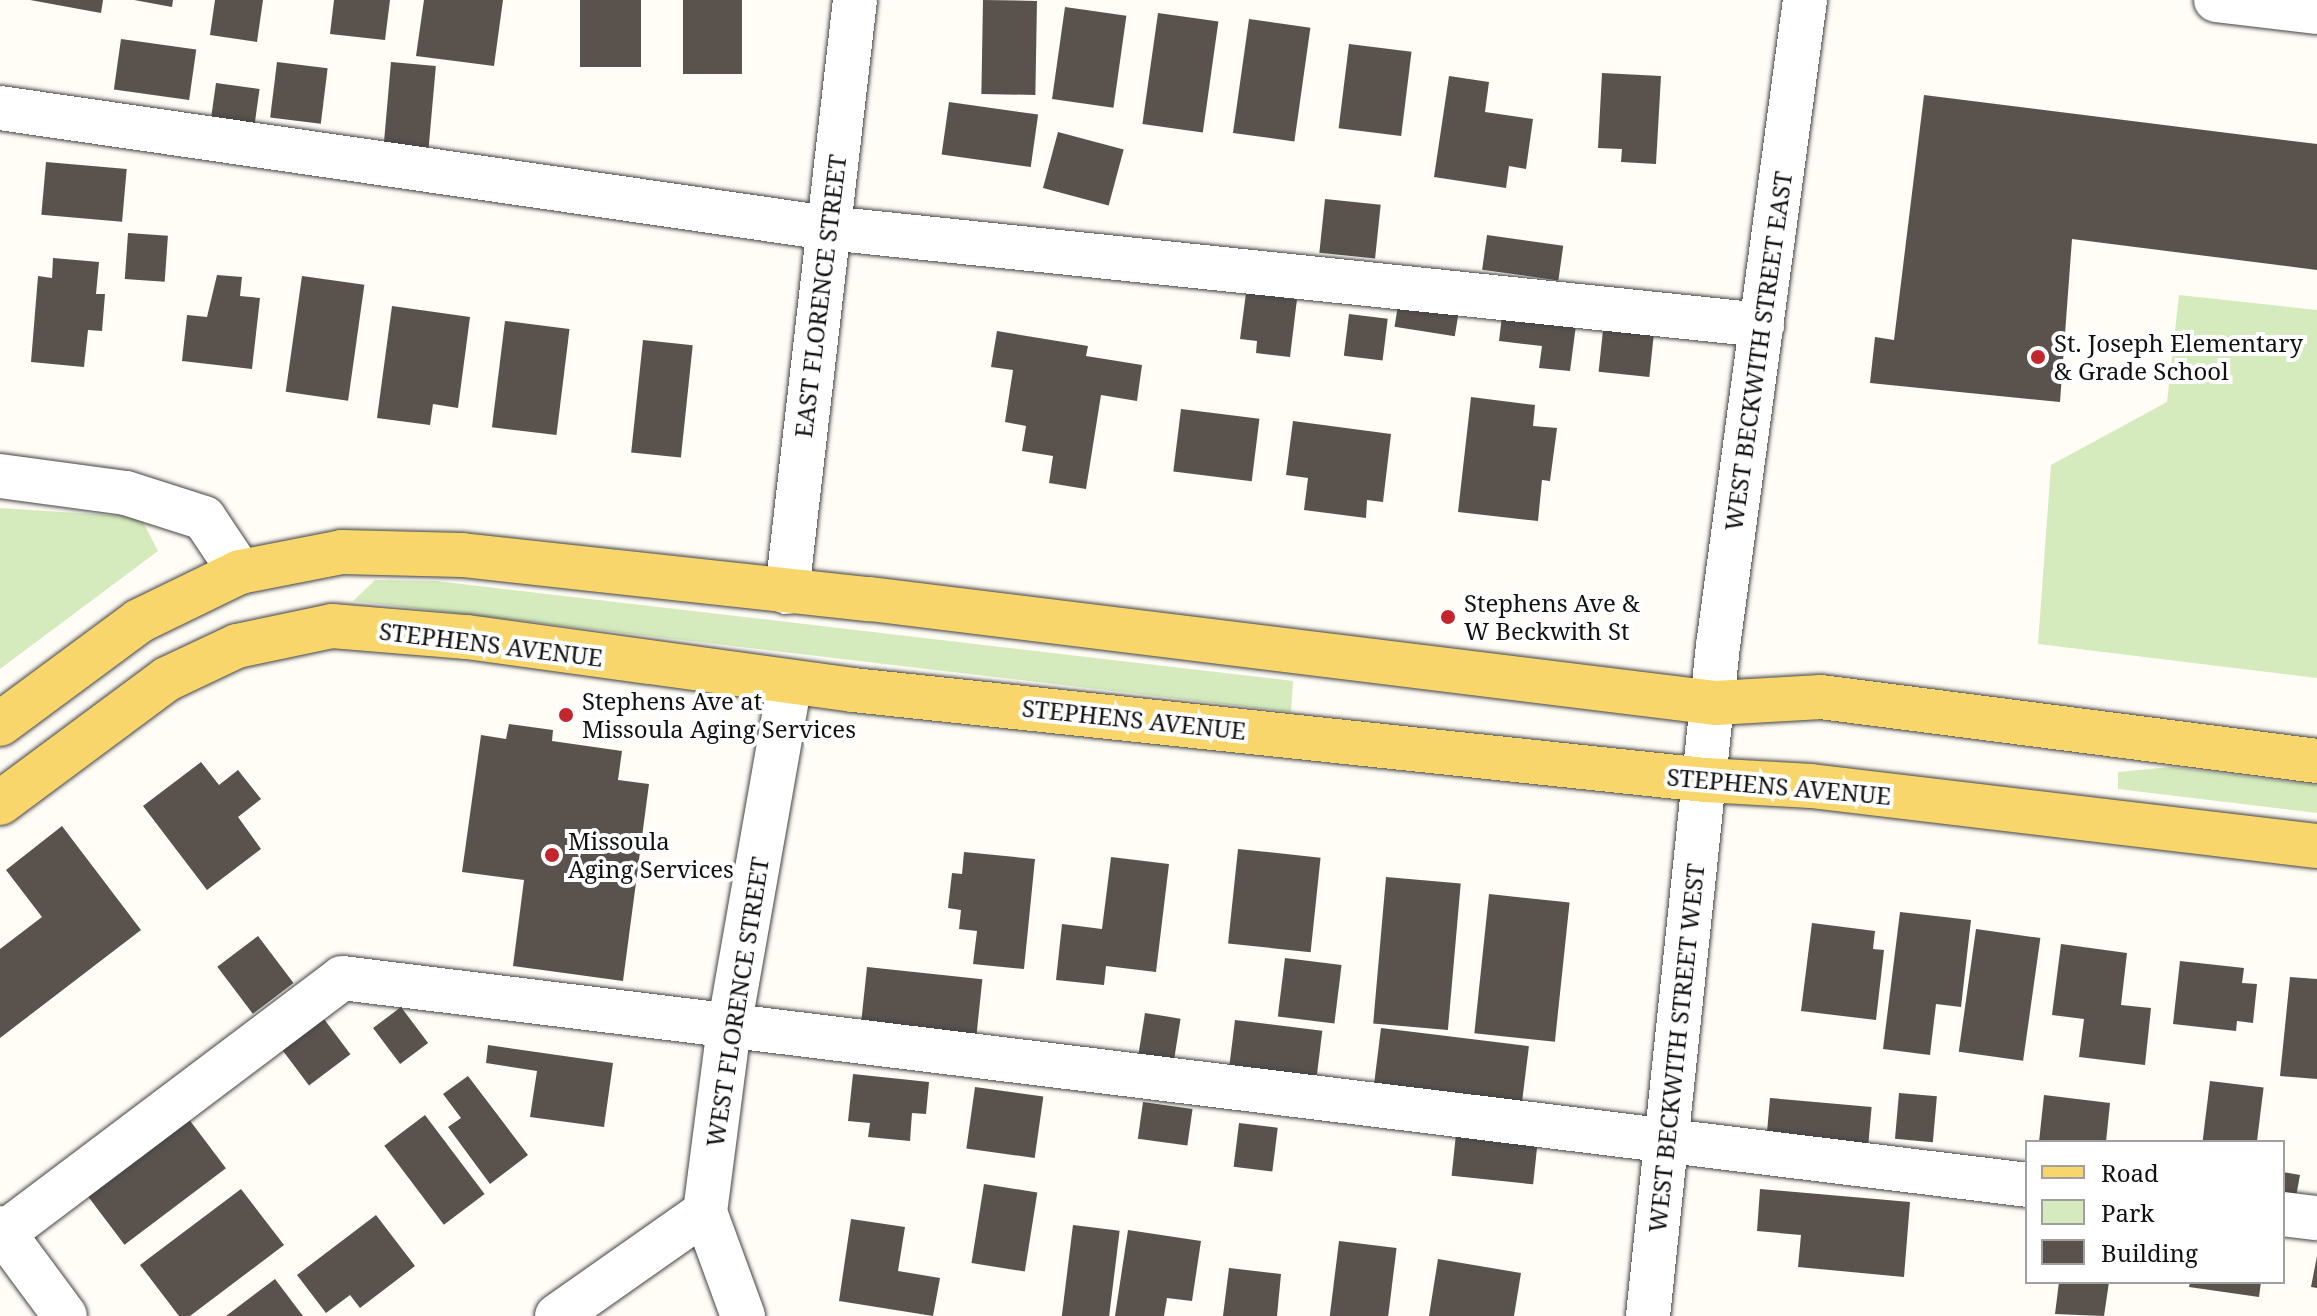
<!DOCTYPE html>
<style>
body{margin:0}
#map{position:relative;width:2317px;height:1316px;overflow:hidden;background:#fffdf5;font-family:"Noto Serif",serif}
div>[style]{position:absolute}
.green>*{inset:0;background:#d5ebbd}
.building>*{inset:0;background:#5a524d;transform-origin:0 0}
.roads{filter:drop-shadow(0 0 2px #444) drop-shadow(0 0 2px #444)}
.minor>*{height:44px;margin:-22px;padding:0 22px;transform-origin:22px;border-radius:22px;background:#fff}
.major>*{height:44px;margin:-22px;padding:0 22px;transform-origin:22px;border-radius:22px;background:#f9d66b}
.dots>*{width:22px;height:22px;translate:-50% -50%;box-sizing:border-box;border:4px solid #fff;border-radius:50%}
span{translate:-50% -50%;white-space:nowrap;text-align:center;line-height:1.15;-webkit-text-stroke:8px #fff;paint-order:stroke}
.street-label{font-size:24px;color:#111}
.poi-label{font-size:24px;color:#111}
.left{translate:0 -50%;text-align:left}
.legend{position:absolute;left:2025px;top:1140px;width:260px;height:144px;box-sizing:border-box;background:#fff;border:2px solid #a0a0a0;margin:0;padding:10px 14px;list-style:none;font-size:24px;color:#111}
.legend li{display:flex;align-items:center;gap:16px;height:40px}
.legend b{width:40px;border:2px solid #a0a0a0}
</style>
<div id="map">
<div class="green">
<i style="clip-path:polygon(2179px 295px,2317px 310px,2317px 678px,2038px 644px,2051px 465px,2167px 402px)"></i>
<i style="clip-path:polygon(0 508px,123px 516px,143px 522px,158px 551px,0 669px)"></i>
<i style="clip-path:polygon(375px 580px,436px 581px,1293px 681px,1291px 712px,353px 601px)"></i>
<i style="clip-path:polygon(2171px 767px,2317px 785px,2317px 813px,2118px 789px,2118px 772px)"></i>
</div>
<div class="building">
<i style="clip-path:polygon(30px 0,103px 0,101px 13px)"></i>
<i style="clip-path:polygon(134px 0,173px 0,172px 7px)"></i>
<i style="clip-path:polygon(215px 0,263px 0,257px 42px,210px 35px)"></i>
<i style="clip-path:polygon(334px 0,390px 0,385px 40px,330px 34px)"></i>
<i style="clip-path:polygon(424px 0,503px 0,494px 66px,416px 56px)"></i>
<i style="left:580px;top:0;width:61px;height:67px"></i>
<i style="left:683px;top:0;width:59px;height:74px"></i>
<i style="left:983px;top:0;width:54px;height:94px;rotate:1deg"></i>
<i style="left:1065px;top:7px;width:62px;height:93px;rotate:8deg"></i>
<i style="left:1158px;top:13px;width:61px;height:112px;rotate:8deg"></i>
<i style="left:1249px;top:19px;width:62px;height:115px;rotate:8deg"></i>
<i style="left:121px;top:39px;width:76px;height:51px;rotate:8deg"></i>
<i style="left:1349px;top:44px;width:63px;height:85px;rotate:7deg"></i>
<i style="left:277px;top:62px;width:51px;height:56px;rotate:7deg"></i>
<i style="left:391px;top:62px;width:45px;height:82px;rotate:5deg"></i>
<i style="clip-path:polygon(1602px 73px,1661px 76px,1656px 164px,1621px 162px,1622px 149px,1598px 148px)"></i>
<i style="clip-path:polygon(1449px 76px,1489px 82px,1485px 112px,1533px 119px,1526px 169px,1509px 166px,1506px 188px,1434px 177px)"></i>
<i style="left:216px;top:83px;width:44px;height:42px;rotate:8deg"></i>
<i style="clip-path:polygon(1924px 95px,2317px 144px,2317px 270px,2072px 239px,2060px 402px,1870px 383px,1875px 337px,1894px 340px)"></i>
<i style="left:949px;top:102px;width:90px;height:53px;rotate:8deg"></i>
<i style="left:1058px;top:132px;width:68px;height:58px;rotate:15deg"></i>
<i style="left:46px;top:162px;width:81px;height:53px;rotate:5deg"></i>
<i style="left:1325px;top:199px;width:56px;height:54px;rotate:6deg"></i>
<i style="left:128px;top:233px;width:40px;height:46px;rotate:4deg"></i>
<i style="left:1487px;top:235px;width:77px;height:35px;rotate:8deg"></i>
<i style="clip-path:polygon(53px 258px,99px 262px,96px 294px,105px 294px,102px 331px,88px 330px,84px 367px,31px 362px,38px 276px,52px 278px)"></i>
<i style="clip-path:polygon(217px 275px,242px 277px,240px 296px,260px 298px,252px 369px,182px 361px,187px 315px,207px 317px)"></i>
<i style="left:302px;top:276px;width:63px;height:117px;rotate:8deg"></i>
<i style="clip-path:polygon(1246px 293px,1297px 299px,1290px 357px,1256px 353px,1257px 341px,1240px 339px)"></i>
<i style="left:1398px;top:305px;width:61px;height:22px;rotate:9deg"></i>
<i style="clip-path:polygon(392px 306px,470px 317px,458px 408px,433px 404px,430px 425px,377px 418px)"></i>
<i style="left:1349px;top:314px;width:39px;height:42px;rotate:7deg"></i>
<i style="clip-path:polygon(1502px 316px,1576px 325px,1570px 371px,1539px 368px,1542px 346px,1499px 341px)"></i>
<i style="left:505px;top:321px;width:65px;height:107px;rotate:7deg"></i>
<i style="left:1603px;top:330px;width:51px;height:42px;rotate:6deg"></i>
<i style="clip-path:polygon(997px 331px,1088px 346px,1086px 356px,1142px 365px,1137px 401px,1101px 395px,1086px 489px,1049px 483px,1053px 456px,1022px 451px,1026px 426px,1005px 422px,1013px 370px,991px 367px)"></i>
<i style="left:643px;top:340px;width:50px;height:113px;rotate:6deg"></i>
<i style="clip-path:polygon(1471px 397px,1535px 405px,1533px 426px,1557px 428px,1550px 481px,1542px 480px,1538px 521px,1458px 512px)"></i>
<i style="left:1181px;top:409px;width:79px;height:63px;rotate:7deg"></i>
<i style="clip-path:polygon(1293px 421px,1391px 434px,1383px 502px,1367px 500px,1366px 518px,1304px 510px,1308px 478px,1286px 475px)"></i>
<i style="clip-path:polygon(509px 724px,553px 730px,552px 741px,622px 751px,618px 780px,649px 784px,623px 981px,513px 966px,524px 880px,462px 872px,481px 735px,506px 739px)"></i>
<i style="clip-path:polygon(201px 762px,219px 785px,238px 770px,261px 799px,238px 817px,261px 849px,207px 890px,143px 806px)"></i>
<i style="clip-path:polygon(62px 826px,141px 930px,0 1038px,0 949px,42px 917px,6px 870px)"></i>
<i style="left:1238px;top:849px;width:83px;height:95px;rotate:6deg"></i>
<i style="clip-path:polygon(964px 852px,1035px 859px,1024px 969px,973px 964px,977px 931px,959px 929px,961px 910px,948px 908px,952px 873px,962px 874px)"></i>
<i style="clip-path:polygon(1111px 857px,1169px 864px,1156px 972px,1106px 966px,1104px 985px,1056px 980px,1062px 924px,1102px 929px)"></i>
<i style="left:1386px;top:877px;width:75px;height:147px;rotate:5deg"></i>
<i style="left:1489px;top:894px;width:81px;height:140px;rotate:6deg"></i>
<i style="clip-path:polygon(1900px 912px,1971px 920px,1961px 1007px,1936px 1004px,1930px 1055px,1883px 1049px)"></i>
<i style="clip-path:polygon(1812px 923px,1875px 931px,1873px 949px,1884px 950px,1876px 1020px,1801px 1011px)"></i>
<i style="left:1976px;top:929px;width:65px;height:124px;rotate:8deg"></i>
<i style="left:258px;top:936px;width:59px;height:51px;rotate:53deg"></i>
<i style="clip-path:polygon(2061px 944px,2127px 953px,2121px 1005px,2151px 1008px,2145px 1065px,2079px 1057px,2084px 1019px,2052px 1015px)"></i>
<i style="left:1285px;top:958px;width:57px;height:59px;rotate:7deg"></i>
<i style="clip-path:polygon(2180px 961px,2244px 968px,2242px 983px,2257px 984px,2253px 1023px,2237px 1021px,2236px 1031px,2173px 1024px)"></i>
<i style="left:867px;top:967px;width:116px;height:61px;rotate:6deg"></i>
<i style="clip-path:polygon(2290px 977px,2317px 979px,2317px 1079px,2280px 1076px)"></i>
<i style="left:401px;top:1007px;width:45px;height:35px;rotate:53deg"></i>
<i style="left:1145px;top:1013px;width:36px;height:41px;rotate:9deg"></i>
<i style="left:324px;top:1019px;width:44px;height:52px;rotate:53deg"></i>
<i style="left:1235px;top:1020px;width:88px;height:55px;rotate:7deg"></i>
<i style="left:1381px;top:1028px;width:149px;height:64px;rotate:7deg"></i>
<i style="clip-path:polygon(488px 1045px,613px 1063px,604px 1127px,530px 1117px,537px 1071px,486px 1063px)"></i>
<i style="clip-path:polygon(853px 1074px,929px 1082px,926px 1114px,912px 1113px,910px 1141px,868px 1137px,870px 1123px,848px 1121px)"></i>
<i style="clip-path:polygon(468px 1076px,528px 1155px,490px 1184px,448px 1127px,461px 1118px,443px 1094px)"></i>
<i style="left:2210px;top:1081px;width:54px;height:62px;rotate:7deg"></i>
<i style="left:975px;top:1087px;width:69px;height:62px;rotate:8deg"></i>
<i style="left:1899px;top:1093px;width:38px;height:46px;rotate:5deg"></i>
<i style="clip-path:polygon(2044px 1095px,2110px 1103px,2106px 1142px,2039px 1142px)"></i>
<i style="left:1770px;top:1098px;width:102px;height:38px;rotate:5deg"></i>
<i style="left:1143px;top:1102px;width:50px;height:37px;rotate:8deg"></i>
<i style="left:425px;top:1115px;width:99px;height:51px;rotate:53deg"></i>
<i style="left:188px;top:1118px;width:63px;height:127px;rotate:53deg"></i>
<i style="left:1239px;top:1123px;width:39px;height:44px;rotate:7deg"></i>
<i style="left:1456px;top:1134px;width:82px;height:42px;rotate:6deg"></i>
<i style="clip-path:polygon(2283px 1172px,2300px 1175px,2296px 1197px,2283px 1195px)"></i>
<i style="left:984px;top:1184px;width:54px;height:80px;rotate:9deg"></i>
<i style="clip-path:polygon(241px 1189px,284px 1245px,190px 1316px,179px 1316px,140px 1265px)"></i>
<i style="clip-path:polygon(1760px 1189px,1910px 1202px,1904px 1277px,1798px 1267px,1801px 1235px,1757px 1231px)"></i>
<i style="clip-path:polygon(376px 1215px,415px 1266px,360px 1308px,350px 1295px,326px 1313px,297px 1275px)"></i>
<i style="clip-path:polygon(851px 1219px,905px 1227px,898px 1271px,940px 1278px,933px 1316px,839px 1301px)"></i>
<i style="left:1073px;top:1225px;width:47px;height:92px;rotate:7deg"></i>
<i style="clip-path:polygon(1128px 1230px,1201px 1241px,1192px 1301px,1167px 1298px,1164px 1316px,1115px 1316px)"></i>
<i style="left:1339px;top:1241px;width:58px;height:76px;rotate:7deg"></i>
<i style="clip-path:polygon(2317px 1256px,2317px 1288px,2311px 1287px)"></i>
<i style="clip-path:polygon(1438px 1259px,1521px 1273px,1514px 1316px,1429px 1316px)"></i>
<i style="clip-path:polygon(1229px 1268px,1281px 1274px,1277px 1316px,1223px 1316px)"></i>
<i style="clip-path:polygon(275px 1279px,303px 1316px,226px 1316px)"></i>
<i style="clip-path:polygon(2059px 1282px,2109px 1282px,2104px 1316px,2055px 1314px)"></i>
<i style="clip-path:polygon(2190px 1282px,2261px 1282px,2259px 1297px,2189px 1287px)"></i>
</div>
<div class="roads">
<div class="minor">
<i style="left:2216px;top:0;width:102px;rotate:6.8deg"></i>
<i style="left:0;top:108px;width:837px;rotate:8.25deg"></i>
<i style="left:828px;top:228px;width:939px;rotate:5.93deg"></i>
<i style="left:0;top:476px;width:127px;rotate:7.7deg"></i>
<i style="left:126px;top:493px;width:82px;rotate:17.8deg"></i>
<i style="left:204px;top:518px;width:65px;rotate:56.3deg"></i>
<i style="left:787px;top:592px;width:596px;rotate:-83.45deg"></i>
<i style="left:2283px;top:1214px;width:34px;rotate:7deg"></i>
<i style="left:0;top:1228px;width:109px;rotate:53.5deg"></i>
<i style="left:4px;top:1233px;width:423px;rotate:-37deg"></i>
<i style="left:342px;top:978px;width:1698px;rotate:7deg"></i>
<i style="left:557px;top:1316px;width:181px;rotate:-35.1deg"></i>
<i style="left:743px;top:1316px;width:111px;rotate:-110.1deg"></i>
<i style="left:705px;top:1212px;width:186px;rotate:-82.6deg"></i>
<i style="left:729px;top:1028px;width:350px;rotate:-80deg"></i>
<i style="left:1648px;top:1316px;width:674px;rotate:-84.04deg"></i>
<i style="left:1718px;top:646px;width:652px;rotate:-82.33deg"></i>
</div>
<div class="major">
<i style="left:0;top:724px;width:173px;rotate:-36.5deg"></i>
<i style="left:139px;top:621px;width:112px;rotate:-25.9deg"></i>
<i style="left:240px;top:572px;width:104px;rotate:-11.1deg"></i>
<i style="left:342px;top:552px;width:120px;rotate:1.4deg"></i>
<i style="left:462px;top:555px;width:410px;rotate:6.2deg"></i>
<i style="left:870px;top:599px;width:852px;rotate:7.01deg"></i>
<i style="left:1716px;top:703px;width:105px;rotate:-3.3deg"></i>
<i style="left:1821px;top:697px;width:500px;rotate:7.35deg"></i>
<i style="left:0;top:803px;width:208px;rotate:-36.6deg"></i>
<i style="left:167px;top:679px;width:77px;rotate:-25.2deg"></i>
<i style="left:237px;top:646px;width:97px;rotate:-11.9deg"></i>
<i style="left:332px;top:626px;width:135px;rotate:4.7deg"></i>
<i style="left:467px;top:637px;width:390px;rotate:7.8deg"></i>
<i style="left:853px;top:690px;width:857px;rotate:6.03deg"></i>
<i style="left:1705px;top:780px;width:106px;rotate:3.2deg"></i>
<i style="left:1811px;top:786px;width:510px;rotate:6.76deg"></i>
</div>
</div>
<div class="dots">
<i style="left:2038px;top:357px;background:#c4262e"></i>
<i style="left:1448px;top:617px;background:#c4262e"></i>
<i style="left:566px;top:715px;background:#c4262e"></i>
<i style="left:552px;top:855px;background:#c4262e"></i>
</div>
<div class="street-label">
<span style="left:820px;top:296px;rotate:-83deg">EAST FLORENCE STREET</span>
<span style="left:1758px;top:351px;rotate:-82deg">WEST BECKWITH STREET EAST</span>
<span style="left:491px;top:644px;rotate:7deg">STEPHENS AVENUE</span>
<span style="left:1134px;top:719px;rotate:6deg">STEPHENS AVENUE</span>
<span style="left:1779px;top:786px;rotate:5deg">STEPHENS AVENUE</span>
<span style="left:737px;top:1002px;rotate:-81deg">WEST FLORENCE STREET</span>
<span style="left:1676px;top:1048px;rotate:-84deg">WEST BECKWITH STREET WEST</span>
</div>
<div class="poi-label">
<span class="left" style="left:2054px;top:357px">St. Joseph Elementary<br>&amp; Grade School</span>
<span class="left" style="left:1464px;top:617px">Stephens Ave &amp;<br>W Beckwith St</span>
<span class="left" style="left:582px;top:715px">Stephens Ave at<br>Missoula Aging Services</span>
<span class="left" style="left:568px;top:855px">Missoula<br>Aging Services</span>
</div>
<ul class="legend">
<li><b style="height:10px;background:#f9d66b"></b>Road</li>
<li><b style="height:22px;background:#d5ebbd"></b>Park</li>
<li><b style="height:22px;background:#5a524d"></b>Building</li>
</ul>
</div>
